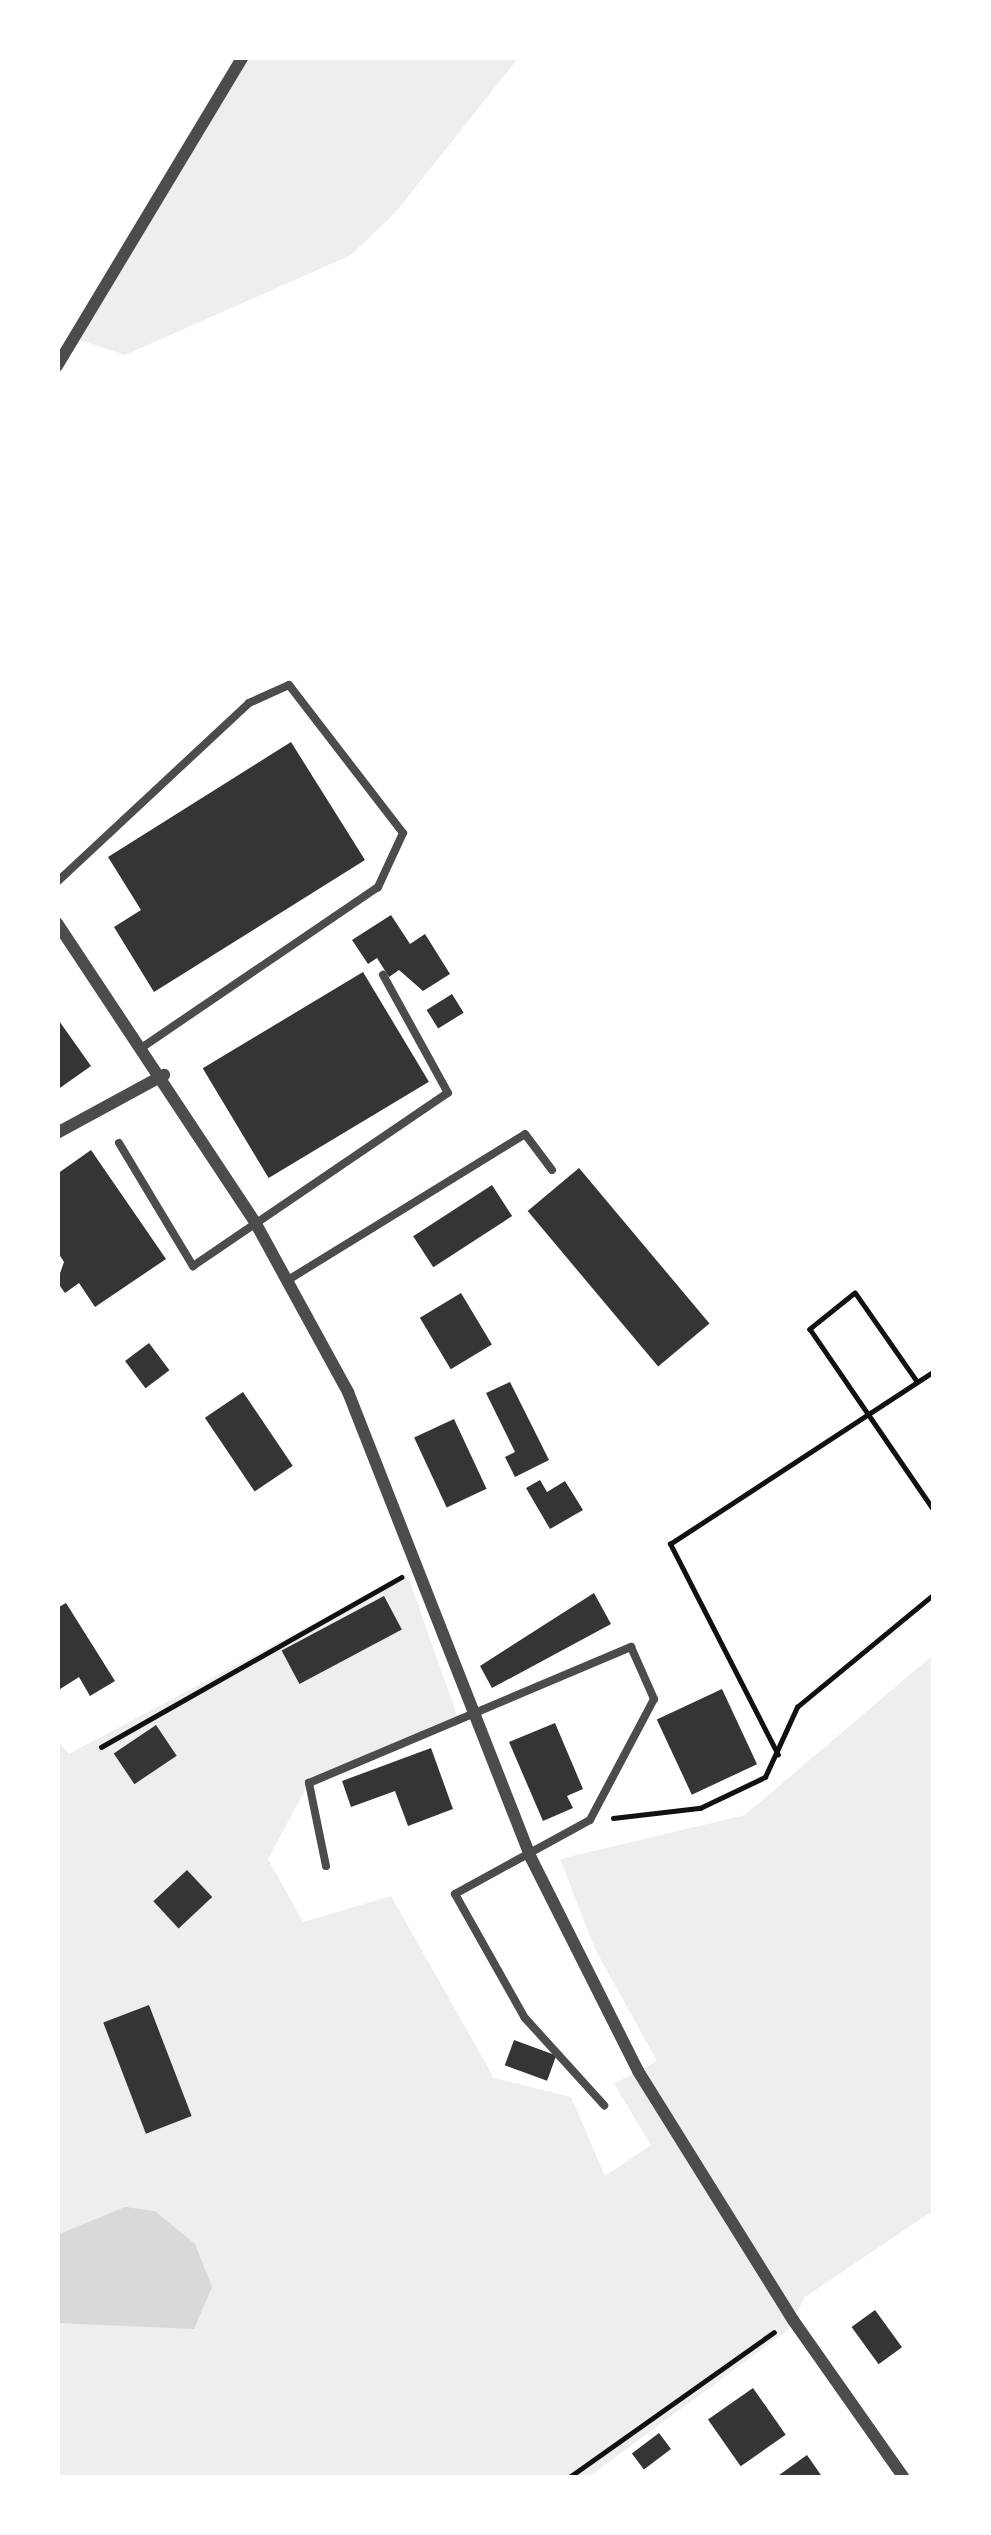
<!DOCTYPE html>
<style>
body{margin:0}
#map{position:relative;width:991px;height:2535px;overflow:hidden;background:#fff;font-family:"Crimson Pro",serif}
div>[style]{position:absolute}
.green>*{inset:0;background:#eee}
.water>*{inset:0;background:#d9d9d9}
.building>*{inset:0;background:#353535;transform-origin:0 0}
.path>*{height:4.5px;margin:-2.25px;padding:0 2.25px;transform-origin:2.25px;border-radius:2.25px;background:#111}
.service>*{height:8px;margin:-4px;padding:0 4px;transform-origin:4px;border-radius:4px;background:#4c4c4c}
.minor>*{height:12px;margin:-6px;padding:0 6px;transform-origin:6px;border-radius:6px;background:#4c4c4c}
span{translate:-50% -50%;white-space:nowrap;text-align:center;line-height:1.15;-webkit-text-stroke:12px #fff;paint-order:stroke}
.frame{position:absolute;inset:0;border:60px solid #fff;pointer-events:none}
</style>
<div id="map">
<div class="green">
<i style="clip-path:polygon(243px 57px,519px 57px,395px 213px,351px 255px,125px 355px,76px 339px)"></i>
<i style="clip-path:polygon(407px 1574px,458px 1718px,309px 1783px,268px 1859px,303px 1922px,391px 1896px,494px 2078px,571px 2097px,605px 2176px,651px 2145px,614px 2084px,657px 2061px,595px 1949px,560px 1859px,745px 1815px,934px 1654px,934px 2210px,805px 2297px,788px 2330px,587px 2478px,57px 2478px,57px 1740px,69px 1754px)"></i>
</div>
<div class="water">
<i style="clip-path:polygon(125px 2207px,155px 2211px,195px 2244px,212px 2287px,194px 2329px,57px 2323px,57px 2235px)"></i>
</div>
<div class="building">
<i style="clip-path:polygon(291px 742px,365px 860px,154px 992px,114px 927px,141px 910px,108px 857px)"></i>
<i style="clip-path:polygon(391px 915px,410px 944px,425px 934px,450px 974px,423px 991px,399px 970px,389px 977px,377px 958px,368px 964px,352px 940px)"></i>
<i style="left:363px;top:972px;width:128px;height:187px;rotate:59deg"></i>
<i style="left:452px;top:994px;width:22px;height:30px;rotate:58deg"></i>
<i style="clip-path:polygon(57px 1018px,91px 1066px,57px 1090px)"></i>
<i style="clip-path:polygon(91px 1150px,166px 1259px,95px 1307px,79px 1283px,65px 1293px,57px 1282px,64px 1262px,57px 1251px,57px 1174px)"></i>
<i style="left:579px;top:1168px;width:203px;height:67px;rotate:50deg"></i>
<i style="left:492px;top:1185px;width:37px;height:94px;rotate:57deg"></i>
<i style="left:461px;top:1293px;width:60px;height:48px;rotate:59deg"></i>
<i style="left:149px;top:1343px;width:34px;height:30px;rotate:53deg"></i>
<i style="clip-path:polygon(510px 1382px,549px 1460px,515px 1477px,505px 1457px,515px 1452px,486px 1393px)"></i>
<i style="left:243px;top:1392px;width:89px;height:46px;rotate:56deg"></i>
<i style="left:454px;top:1419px;width:77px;height:44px;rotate:65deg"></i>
<i style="clip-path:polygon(540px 1480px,547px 1492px,565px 1481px,583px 1510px,550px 1529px,526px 1488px)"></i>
<i style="clip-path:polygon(594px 1593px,611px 1624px,492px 1688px,480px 1666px)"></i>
<i style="left:384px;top:1596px;width:38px;height:116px;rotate:62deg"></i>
<i style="clip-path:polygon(66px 1603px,115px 1681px,90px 1696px,79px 1677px,57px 1691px,57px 1608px)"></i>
<i style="left:722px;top:1689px;width:83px;height:72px;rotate:65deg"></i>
<i style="clip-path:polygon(555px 1723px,583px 1789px,567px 1796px,573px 1808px,543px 1821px,509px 1742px)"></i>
<i style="left:156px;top:1725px;width:37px;height:51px;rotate:56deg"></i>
<i style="clip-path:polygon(431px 1748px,453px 1809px,408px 1826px,395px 1791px,351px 1807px,342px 1781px)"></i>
<i style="left:187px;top:1870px;width:37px;height:46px;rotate:47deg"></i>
<i style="left:149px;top:2005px;width:119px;height:49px;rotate:69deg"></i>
<i style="left:514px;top:2040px;width:45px;height:27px;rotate:20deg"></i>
<i style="left:875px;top:2310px;width:46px;height:29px;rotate:54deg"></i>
<i style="left:753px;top:2388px;width:57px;height:55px;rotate:55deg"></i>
<i style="left:659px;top:2433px;width:20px;height:34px;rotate:53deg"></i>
<i style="clip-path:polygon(807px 2455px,823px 2478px,775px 2478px)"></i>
</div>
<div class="path">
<i style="left:917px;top:1382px;width:108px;rotate:-124.9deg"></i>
<i style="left:855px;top:1293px;width:58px;rotate:141.3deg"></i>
<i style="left:810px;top:1329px;width:219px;rotate:55.6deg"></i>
<i style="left:101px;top:1747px;width:345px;rotate:-29.5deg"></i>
<i style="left:778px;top:1755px;width:237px;rotate:-117.1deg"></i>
<i style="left:670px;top:1544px;width:316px;rotate:-33.2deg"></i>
<i style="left:613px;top:1818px;width:88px;rotate:-6.6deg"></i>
<i style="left:700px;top:1808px;width:72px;rotate:-25.5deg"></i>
<i style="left:765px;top:1777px;width:77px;rotate:-65.4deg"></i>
<i style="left:797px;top:1707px;width:178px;rotate:-39.5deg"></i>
<i style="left:568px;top:2478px;width:252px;rotate:-35.3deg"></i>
</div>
<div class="service">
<i style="left:57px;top:882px;width:262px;rotate:-43deg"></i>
<i style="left:249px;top:703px;width:44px;rotate:-24.2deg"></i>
<i style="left:289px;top:685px;width:187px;rotate:52.4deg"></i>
<i style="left:403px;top:833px;width:60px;rotate:114.8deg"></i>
<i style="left:378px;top:887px;width:283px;rotate:145.8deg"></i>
<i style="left:119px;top:1143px;width:144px;rotate:59deg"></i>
<i style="left:193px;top:1266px;width:308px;rotate:-34.2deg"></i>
<i style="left:448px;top:1093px;width:135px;rotate:-118.8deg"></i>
<i style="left:288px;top:1280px;width:278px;rotate:-31.6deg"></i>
<i style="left:525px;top:1134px;width:45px;rotate:53.1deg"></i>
<i style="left:326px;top:1866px;width:85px;rotate:-101.6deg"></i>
<i style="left:309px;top:1783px;width:350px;rotate:-22.9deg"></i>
<i style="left:631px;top:1647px;width:57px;rotate:66.1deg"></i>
<i style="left:654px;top:1699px;width:137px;rotate:117.9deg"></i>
<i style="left:590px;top:1820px;width:154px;rotate:151.3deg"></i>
<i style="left:455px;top:1894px;width:142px;rotate:60.6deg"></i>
<i style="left:525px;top:2018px;width:118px;rotate:47.8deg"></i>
</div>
<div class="minor">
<i style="left:57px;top:366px;width:361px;rotate:-59deg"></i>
<i style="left:57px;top:923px;width:361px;rotate:56.5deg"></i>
<i style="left:256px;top:1224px;width:192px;rotate:61.3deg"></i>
<i style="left:348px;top:1392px;width:501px;rotate:68.56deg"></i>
<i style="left:531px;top:1858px;width:238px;rotate:63.3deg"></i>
<i style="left:638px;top:2071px;width:293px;rotate:58.1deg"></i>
<i style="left:793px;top:2320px;width:193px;rotate:54.9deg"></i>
<i style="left:57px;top:1133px;width:122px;rotate:-28.5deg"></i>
</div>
<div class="frame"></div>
</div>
